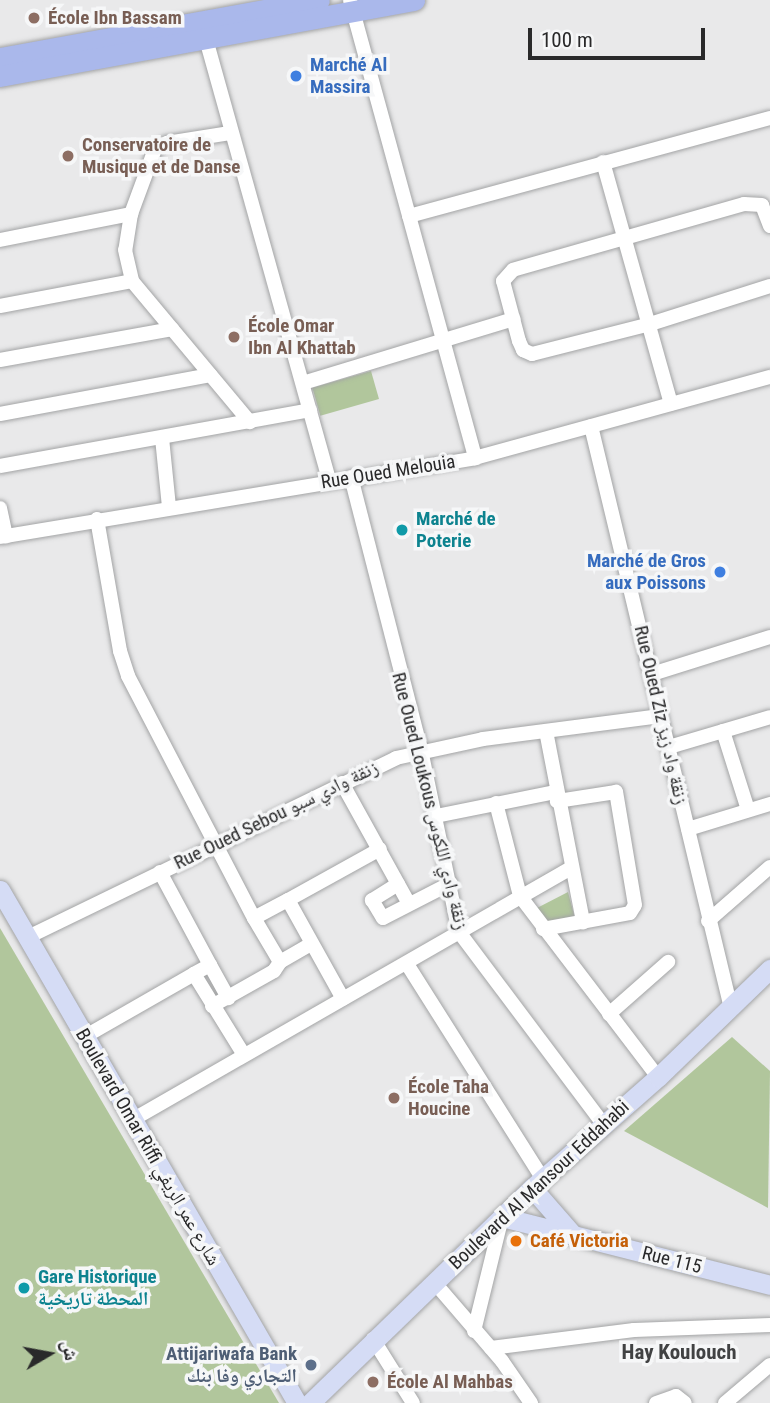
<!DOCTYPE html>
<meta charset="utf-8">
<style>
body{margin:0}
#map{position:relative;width:770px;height:1403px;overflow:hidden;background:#e9e9ea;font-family:"Roboto Condensed","Noto Naskh Arabic",sans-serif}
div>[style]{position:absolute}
.green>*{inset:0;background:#b1c69c;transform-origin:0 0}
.roads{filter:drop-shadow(0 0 2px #a3a4a5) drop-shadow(0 0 2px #a3a4a5)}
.street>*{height:14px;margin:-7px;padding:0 7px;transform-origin:7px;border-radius:7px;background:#fff}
.secondary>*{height:19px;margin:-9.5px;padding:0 9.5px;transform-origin:9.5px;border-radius:9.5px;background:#d5dcf5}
.primary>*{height:21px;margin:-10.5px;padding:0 10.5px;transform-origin:10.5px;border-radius:10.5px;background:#aab8eb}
.dots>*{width:19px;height:19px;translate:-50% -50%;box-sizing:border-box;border:4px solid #f6f7f8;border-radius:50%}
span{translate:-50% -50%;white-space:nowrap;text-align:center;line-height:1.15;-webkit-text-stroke:7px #f6f7f8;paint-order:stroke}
.education-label{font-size:19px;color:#785e54;font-weight:700}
.left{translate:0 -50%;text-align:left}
.shop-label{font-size:19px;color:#366cbe;font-weight:700}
.right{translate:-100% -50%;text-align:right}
.street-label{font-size:19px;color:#29292a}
.culture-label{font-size:19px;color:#0d838f;font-weight:700}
.food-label{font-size:19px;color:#c56008;font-weight:700}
.service-label{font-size:19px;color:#4e5e75;font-weight:700}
.neighbourhood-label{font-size:21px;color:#414243;font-weight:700}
.north{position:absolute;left:14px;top:1319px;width:70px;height:70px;-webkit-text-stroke:5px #f6f7f8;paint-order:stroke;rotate:80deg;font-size:19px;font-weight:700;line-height:28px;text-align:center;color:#29292a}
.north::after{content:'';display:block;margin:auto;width:24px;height:32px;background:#29292a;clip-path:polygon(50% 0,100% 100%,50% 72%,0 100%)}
.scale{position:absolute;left:528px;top:28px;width:177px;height:32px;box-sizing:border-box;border:4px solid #29292a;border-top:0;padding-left:9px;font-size:21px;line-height:24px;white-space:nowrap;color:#29292a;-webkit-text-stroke:5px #f6f7f8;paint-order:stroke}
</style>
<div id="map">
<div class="green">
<i style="left:371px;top:371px;width:29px;height:61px;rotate:74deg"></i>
<i style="clip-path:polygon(568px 892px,576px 922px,548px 925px,537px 908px)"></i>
<i style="clip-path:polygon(0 928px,279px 1403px,0 1403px)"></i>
<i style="clip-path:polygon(732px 1037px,770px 1071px,768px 1208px,624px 1131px)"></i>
</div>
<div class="roads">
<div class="street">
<i style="left:350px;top:0;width:475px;rotate:74.7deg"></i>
<i style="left:206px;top:39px;width:458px;rotate:74.4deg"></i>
<i style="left:230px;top:133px;width:64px;rotate:171deg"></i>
<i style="left:167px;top:143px;width:13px;rotate:153deg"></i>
<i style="left:155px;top:149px;width:69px;rotate:110.3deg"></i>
<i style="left:131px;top:214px;width:36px;rotate:99deg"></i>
<i style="left:125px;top:250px;width:32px;rotate:77deg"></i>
<i style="left:132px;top:281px;width:184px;rotate:50.1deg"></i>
<i style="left:603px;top:162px;width:251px;rotate:74.3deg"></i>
<i style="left:409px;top:216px;width:374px;rotate:-15.2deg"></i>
<i style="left:770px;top:226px;width:22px;rotate:-111deg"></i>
<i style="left:762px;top:205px;width:18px;rotate:-177deg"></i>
<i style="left:744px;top:204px;width:240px;rotate:164.1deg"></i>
<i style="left:513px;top:270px;width:15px;rotate:132deg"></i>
<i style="left:503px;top:281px;width:62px;rotate:75.1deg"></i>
<i style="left:519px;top:341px;width:10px;rotate:66deg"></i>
<i style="left:523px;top:350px;width:10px;rotate:24deg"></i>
<i style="left:532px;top:354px;width:119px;rotate:-14.2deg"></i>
<i style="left:647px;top:325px;width:129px;rotate:-17.6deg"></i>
<i style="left:0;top:240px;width:134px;rotate:-11.2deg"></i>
<i style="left:0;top:306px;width:134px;rotate:-10.7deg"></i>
<i style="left:0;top:360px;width:175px;rotate:-10.2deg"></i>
<i style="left:303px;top:383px;width:220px;rotate:-16.9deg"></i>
<i style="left:0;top:414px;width:214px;rotate:-10.5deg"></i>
<i style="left:591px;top:426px;width:594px;rotate:76.48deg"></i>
<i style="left:162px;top:438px;width:69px;rotate:84.2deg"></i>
<i style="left:0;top:466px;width:315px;rotate:-10.2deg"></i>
<i style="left:351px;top:477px;width:282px;rotate:75.6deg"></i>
<i style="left:421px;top:750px;width:186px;rotate:78.2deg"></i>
<i style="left:459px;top:932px;width:240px;rotate:53.1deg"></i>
<i style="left:0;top:508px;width:29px;rotate:78deg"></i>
<i style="left:97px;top:519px;width:134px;rotate:80.1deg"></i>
<i style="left:120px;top:651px;width:26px;rotate:72deg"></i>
<i style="left:128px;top:676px;width:273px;rotate:62.5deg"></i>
<i style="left:0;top:537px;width:482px;rotate:-9.4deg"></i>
<i style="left:475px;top:458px;width:306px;rotate:-15.4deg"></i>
<i style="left:652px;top:674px;width:124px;rotate:-17.4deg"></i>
<i style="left:546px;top:731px;width:195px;rotate:79deg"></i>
<i style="left:723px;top:731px;width:83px;rotate:72.4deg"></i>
<i style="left:669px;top:747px;width:105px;rotate:-16.5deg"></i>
<i style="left:342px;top:783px;width:138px;rotate:61deg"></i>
<i style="left:496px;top:803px;width:96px;rotate:75.5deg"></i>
<i style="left:520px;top:896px;width:228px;rotate:52.7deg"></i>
<i style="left:436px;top:816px;width:121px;rotate:-11.4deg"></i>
<i style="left:688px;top:829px;width:86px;rotate:-17deg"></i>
<i style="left:160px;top:872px;width:106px;rotate:61.7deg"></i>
<i style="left:210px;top:965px;width:18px;rotate:151deg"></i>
<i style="left:194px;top:974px;width:95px;rotate:58.3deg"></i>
<i style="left:398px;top:884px;width:31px;rotate:148deg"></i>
<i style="left:372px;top:900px;width:21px;rotate:59deg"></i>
<i style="left:383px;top:918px;width:76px;rotate:-27.2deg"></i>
<i style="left:288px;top:900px;width:105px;rotate:-29deg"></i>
<i style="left:708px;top:921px;width:82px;rotate:-41.1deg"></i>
<i style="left:543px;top:929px;width:88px;rotate:-10.4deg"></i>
<i style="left:630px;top:913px;width:9px;rotate:-58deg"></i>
<i style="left:635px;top:905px;width:115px;rotate:-99.5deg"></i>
<i style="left:616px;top:792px;width:60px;rotate:171.3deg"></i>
<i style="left:28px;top:937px;width:409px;rotate:-25.9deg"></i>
<i style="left:396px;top:758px;width:89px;rotate:-12.3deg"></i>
<i style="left:483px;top:739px;width:179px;rotate:-7.4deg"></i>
<i style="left:311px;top:944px;width:36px;rotate:150deg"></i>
<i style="left:280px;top:962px;width:51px;rotate:-120.6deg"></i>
<i style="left:254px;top:918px;width:38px;rotate:-28deg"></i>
<i style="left:288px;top:900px;width:113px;rotate:60.9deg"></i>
<i style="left:407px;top:964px;width:254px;rotate:57.7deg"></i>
<i style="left:210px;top:965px;width:38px;rotate:61deg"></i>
<i style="left:212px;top:1006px;width:71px;rotate:-29.4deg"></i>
<i style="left:274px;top:971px;width:11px;rotate:-56deg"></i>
<i style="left:609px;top:1014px;width:79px;rotate:-41.4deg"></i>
<i style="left:84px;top:1037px;width:127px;rotate:-29.8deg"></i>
<i style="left:132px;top:1120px;width:506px;rotate:-29.86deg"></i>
<i style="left:434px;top:1282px;width:104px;rotate:49.3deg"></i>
<i style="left:502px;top:1361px;width:51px;rotate:55.4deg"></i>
<i style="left:474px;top:1331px;width:117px;rotate:-76.2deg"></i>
<i style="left:373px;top:1339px;width:75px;rotate:58deg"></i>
<i style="left:491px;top:1348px;width:144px;rotate:-7.2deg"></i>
<i style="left:634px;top:1330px;width:136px;rotate:-2.1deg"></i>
<i style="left:656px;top:1403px;width:21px;rotate:-19deg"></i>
<i style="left:676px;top:1396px;width:11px;rotate:38deg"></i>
<i style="left:725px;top:1403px;width:59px;rotate:-40.2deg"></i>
</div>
<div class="secondary">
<i style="left:0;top:890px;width:593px;rotate:59.93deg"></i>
<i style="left:532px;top:1188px;width:64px;rotate:48.8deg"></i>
<i style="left:502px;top:1217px;width:276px;rotate:14.2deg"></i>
<i style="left:310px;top:1403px;width:309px;rotate:-44.1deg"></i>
<i style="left:532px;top:1188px;width:168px;rotate:-41.4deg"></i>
<i style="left:658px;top:1077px;width:156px;rotate:-44deg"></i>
</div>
<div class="primary">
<i style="left:0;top:58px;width:324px;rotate:-10.3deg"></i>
<i style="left:0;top:76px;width:421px;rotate:-10.4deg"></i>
</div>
</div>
<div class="dots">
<i style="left:34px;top:18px;background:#8d6e63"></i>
<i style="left:296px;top:76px;background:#3f7fe0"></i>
<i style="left:68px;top:156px;background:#8d6e63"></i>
<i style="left:234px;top:337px;background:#8d6e63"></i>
<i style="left:402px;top:530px;background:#0f9aa8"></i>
<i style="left:720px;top:572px;background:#3f7fe0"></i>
<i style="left:394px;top:1098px;background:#8d6e63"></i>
<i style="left:516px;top:1241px;background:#e8710a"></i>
<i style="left:24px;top:1288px;background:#0f9aa8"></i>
<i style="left:311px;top:1365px;background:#5c6f8a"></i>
<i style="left:373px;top:1382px;background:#8d6e63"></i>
</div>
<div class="education-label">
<span class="left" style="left:48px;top:18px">École Ibn Bassam</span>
<span class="left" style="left:82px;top:156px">Conservatoire de<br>Musique et de Danse</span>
<span class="left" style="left:248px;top:337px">École Omar<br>Ibn Al Khattab</span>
<span class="left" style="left:408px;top:1098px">École Taha<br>Houcine</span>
<span class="left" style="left:387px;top:1382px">École Al Mahbas</span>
</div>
<div class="shop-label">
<span class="left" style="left:310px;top:76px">Marché Al<br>Massira</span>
<span class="right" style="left:706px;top:572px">Marché de Gros<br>aux Poissons</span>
</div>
<div class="street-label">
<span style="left:388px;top:472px;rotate:-9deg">Rue Oued Melouia</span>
<span style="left:661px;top:715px;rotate:77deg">Rue Oued Ziz زنقة واد زيز</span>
<span style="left:430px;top:801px;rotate:76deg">Rue Oued Loukous زنقة وادي اللكوس</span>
<span style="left:276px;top:815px;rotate:-26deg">Rue Oued Sebou زنقة وادي سبو</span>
<span style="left:148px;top:1147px;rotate:60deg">Boulevard Omar Riffi شارع عمر الريفي</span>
<span style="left:539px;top:1185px;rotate:-43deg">Boulevard Al Mansour Eddahabi</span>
<span style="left:672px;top:1260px;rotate:14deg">Rue 115</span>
</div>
<div class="culture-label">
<span class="left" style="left:416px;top:530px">Marché de<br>Poterie</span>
<span class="left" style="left:38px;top:1288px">Gare Historique<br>المحطة تاريخية</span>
</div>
<div class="food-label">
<span class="left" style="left:530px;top:1241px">Café Victoria</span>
</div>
<div class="service-label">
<span class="right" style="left:297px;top:1365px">Attijariwafa Bank<br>التجاري وفا بنك</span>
</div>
<div class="neighbourhood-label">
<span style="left:679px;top:1352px">Hay Koulouch</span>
</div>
<div class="north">ش</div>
<div class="scale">100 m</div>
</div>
